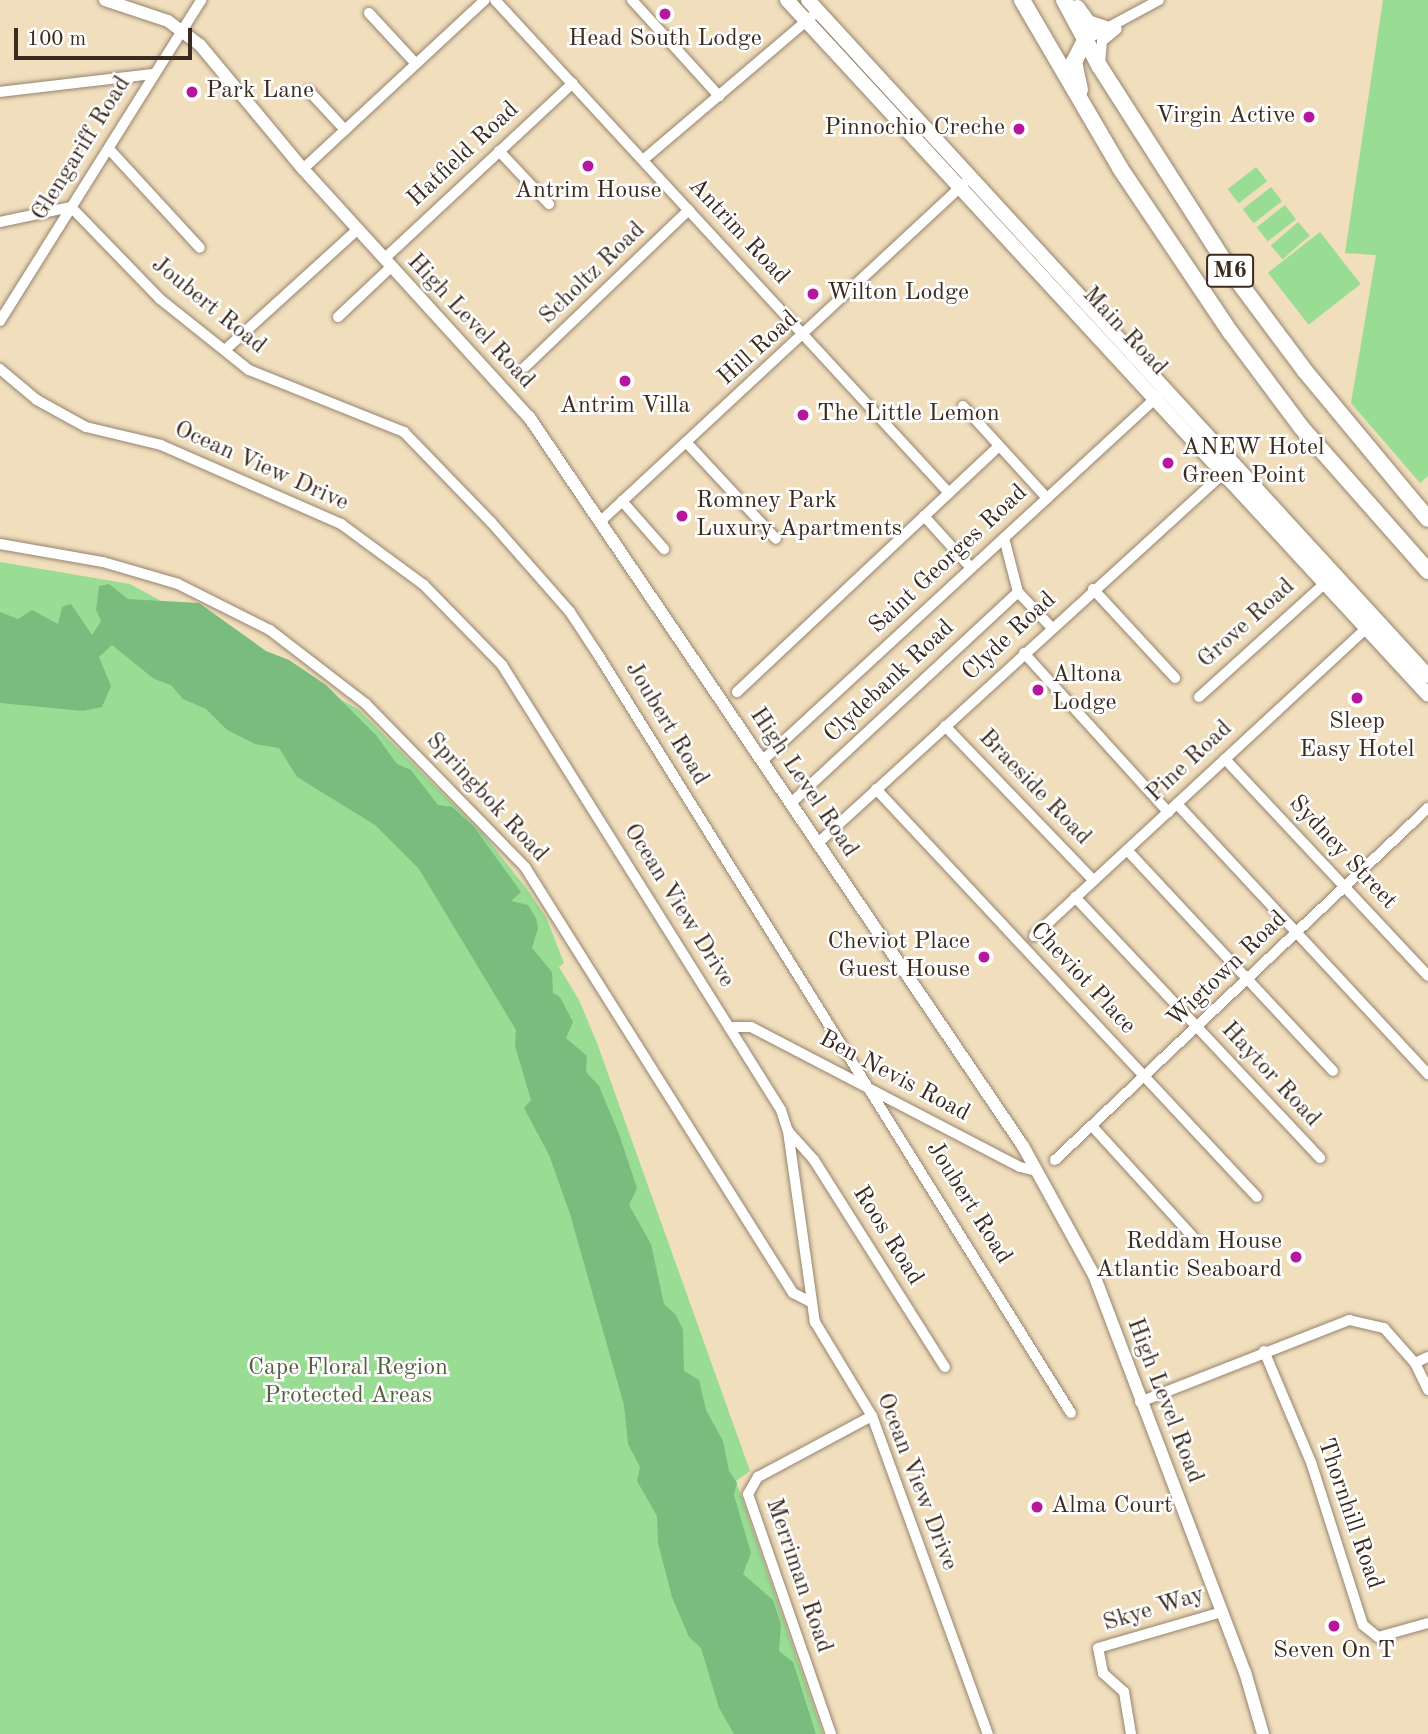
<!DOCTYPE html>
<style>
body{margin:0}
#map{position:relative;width:1428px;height:1734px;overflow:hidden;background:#f0debd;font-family:"Old Standard TT",serif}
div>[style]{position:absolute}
.green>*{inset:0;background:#99dc94;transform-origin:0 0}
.forest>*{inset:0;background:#7abc7e}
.roads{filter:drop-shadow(0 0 2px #96846e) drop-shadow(0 0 2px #96846e)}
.minor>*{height:10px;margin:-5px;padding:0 5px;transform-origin:5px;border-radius:5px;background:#fff}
.tertiary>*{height:12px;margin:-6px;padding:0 6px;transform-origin:6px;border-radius:6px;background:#fff}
.secondary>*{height:14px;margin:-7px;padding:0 7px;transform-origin:7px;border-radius:7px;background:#fff}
.primary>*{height:16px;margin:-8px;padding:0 8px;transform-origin:8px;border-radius:8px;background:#fff}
.dots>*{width:19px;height:19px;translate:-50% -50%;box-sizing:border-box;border:4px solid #fff;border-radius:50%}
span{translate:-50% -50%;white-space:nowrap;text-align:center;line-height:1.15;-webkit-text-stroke:5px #fff;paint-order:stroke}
.shield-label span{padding:2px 5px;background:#fff;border:2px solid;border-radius:5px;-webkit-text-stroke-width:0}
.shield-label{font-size:23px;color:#3b2a1e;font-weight:700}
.poi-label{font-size:24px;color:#3b2a1e}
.left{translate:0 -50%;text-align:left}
.right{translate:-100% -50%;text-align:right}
.street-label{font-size:24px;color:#3b2a1e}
.park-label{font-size:24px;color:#575f41}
.scale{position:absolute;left:14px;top:28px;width:178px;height:32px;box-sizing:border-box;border:4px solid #3b2a1e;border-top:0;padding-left:9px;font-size:21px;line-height:24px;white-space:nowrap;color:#3b2a1e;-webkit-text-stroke:5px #fff;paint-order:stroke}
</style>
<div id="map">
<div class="green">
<i style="clip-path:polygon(1383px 0,1428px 0,1428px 476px,1420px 483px,1351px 403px,1376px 255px,1345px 253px)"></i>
<i style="left:1256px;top:167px;width:18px;height:36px;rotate:52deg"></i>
<i style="left:1271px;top:187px;width:18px;height:36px;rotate:52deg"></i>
<i style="left:1285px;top:205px;width:18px;height:36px;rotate:52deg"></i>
<i style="left:1298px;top:222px;width:18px;height:36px;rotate:49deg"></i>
<i style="left:1320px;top:232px;width:66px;height:66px;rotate:52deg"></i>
<i style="clip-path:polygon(0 562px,130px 584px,358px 709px,484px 835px,527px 889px,546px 917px,564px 963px,559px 967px,579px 1000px,597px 1043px,750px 1471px,736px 1481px,823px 1734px,0 1734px)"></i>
</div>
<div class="forest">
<i style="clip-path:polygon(109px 584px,128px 599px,199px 603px,266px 651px,289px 660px,326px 685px,376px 735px,397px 764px,411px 770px,438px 805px,452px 807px,474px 827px,521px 892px,511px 901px,528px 905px,536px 918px,538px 928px,532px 948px,552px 972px,553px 993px,560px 997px,573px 1022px,566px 1038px,587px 1056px,586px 1072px,599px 1086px,619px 1134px,637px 1188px,629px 1205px,651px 1244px,664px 1304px,676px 1315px,683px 1330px,684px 1371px,699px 1380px,706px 1410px,723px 1441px,729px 1471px,737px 1483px,734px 1495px,751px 1553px,743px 1574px,773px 1600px,781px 1625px,779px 1651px,793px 1662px,816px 1734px,734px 1734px,719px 1708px,701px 1648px,689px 1637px,672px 1597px,658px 1543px,657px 1516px,637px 1481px,640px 1467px,628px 1444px,624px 1405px,570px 1214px,549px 1155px,524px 1108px,531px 1100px,515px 1046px,516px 1030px,419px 869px,375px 825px,297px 777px,279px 748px,255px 744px,227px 730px,206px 709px,183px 699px,171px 685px,154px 679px,112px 645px,99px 657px,111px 686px,102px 707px,83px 711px,0 703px,0 612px,18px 619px,32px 610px,58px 624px,62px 607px,71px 604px,92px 635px,101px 621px,96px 610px,99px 586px)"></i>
</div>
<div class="roads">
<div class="minor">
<i style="left:495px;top:0;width:670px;rotate:47.36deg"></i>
<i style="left:632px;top:0;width:130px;rotate:47.8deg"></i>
<i style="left:369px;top:13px;width:69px;rotate:47.3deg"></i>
<i style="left:1085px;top:40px;width:84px;rotate:-28.4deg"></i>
<i style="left:1100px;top:64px;width:23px;rotate:-85deg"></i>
<i style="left:1102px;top:41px;width:19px;rotate:-39deg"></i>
<i style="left:309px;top:91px;width:53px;rotate:47.3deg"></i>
<i style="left:0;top:92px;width:155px;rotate:-6.7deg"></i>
<i style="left:109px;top:149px;width:134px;rotate:47.4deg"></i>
<i style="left:499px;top:151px;width:73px;rotate:46.7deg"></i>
<i style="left:643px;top:160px;width:221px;rotate:-40.4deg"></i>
<i style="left:303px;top:169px;width:248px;rotate:-42.9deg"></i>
<i style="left:0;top:222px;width:73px;rotate:-11.9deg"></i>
<i style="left:71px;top:207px;width:128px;rotate:45.9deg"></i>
<i style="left:160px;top:299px;width:114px;rotate:38.6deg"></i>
<i style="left:249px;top:370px;width:167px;rotate:21.8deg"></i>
<i style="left:404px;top:432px;width:125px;rotate:46deg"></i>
<i style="left:491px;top:522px;width:120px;rotate:48.7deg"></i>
<i style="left:570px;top:612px;width:53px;rotate:56.6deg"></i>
<i style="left:599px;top:656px;width:892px;rotate:58.06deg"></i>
<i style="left:384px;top:259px;width:258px;rotate:-43deg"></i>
<i style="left:338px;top:317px;width:73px;rotate:-43.3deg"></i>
<i style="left:0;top:321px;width:379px;rotate:-57.9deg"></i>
<i style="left:225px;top:350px;width:178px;rotate:-42.3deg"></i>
<i style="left:525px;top:367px;width:227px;rotate:-43.8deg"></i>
<i style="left:0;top:369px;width:48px;rotate:40deg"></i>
<i style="left:37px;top:400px;width:56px;rotate:28.9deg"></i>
<i style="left:86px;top:427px;width:77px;rotate:13.5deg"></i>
<i style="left:161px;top:445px;width:197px;rotate:23.7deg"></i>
<i style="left:341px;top:524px;width:103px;rotate:36.3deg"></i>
<i style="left:424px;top:585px;width:112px;rotate:45.7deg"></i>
<i style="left:502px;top:665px;width:525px;rotate:57.91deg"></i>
<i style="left:781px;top:1110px;width:22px;rotate:72deg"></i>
<i style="left:788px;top:1131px;width:193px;rotate:82deg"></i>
<i style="left:815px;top:1322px;width:110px;rotate:58.8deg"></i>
<i style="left:872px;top:1416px;width:338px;rotate:70deg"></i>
<i style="left:963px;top:406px;width:125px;rotate:47.6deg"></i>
<i style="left:686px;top:442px;width:132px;rotate:47.1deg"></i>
<i style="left:622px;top:501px;width:64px;rotate:48.8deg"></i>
<i style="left:924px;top:516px;width:70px;rotate:47.9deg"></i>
<i style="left:602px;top:520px;width:494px;rotate:-42.9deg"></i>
<i style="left:1004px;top:538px;width:56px;rotate:75.5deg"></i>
<i style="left:1018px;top:592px;width:48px;rotate:46.7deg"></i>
<i style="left:0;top:544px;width:105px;rotate:9.9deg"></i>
<i style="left:103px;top:562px;width:78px;rotate:16.3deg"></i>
<i style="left:178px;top:584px;width:103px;rotate:26.6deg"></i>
<i style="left:270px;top:630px;width:121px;rotate:37.6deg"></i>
<i style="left:366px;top:704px;width:228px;rotate:45.7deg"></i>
<i style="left:525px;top:867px;width:503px;rotate:57.83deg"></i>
<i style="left:793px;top:1293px;width:20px;rotate:27deg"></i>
<i style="left:1093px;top:589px;width:121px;rotate:47.3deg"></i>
<i style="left:1024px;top:653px;width:215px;rotate:47.8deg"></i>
<i style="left:737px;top:692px;width:359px;rotate:-43.2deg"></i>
<i style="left:1199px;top:697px;width:170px;rotate:-42.1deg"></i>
<i style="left:945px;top:726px;width:214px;rotate:46.1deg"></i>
<i style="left:1225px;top:759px;width:297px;rotate:46.9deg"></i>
<i style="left:762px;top:761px;width:540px;rotate:-42.67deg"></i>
<i style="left:876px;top:789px;width:558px;rotate:46.96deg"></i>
<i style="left:791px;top:803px;width:310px;rotate:-42.9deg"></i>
<i style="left:1177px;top:804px;width:369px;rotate:47.1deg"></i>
<i style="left:818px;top:843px;width:554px;rotate:-42.36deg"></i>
<i style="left:1127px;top:850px;width:302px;rotate:47deg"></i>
<i style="left:1075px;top:897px;width:358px;rotate:46.8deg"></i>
<i style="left:1034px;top:936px;width:459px;rotate:-42.8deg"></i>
<i style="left:729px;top:1027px;width:22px"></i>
<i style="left:751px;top:1027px;width:303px;rotate:27.5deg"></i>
<i style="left:1020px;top:1167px;width:18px;rotate:13deg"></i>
<i style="left:1092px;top:1126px;width:150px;rotate:47.7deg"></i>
<i style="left:788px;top:1131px;width:39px;rotate:48deg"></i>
<i style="left:814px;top:1160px;width:245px;rotate:57.7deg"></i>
<i style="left:1055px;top:1160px;width:513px;rotate:-43.34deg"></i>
<i style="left:1264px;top:1351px;width:121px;rotate:67.1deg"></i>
<i style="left:1311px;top:1462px;width:171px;rotate:72.3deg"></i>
<i style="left:1363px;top:1625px;width:19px;rotate:39deg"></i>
<i style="left:1378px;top:1637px;width:52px;rotate:-15.6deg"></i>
<i style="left:1415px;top:1363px;width:14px;rotate:-25deg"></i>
<i style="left:1140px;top:1402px;width:225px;rotate:-21.4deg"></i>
<i style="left:1349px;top:1320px;width:36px;rotate:13deg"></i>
<i style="left:1384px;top:1328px;width:47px;rotate:48.5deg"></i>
<i style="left:1415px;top:1363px;width:30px;rotate:64deg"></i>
<i style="left:831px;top:1734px;width:254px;rotate:-109.1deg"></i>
<i style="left:748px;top:1494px;width:20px;rotate:-60deg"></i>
<i style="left:758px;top:1477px;width:129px;rotate:-28.2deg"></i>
<i style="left:1131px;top:1734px;width:43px;rotate:-99.5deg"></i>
<i style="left:1124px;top:1692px;width:28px;rotate:-138deg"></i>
<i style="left:1103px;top:1673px;width:25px;rotate:-101deg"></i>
<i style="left:1098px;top:1648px;width:129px;rotate:-16.2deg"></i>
</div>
<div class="tertiary">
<i style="left:105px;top:0;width:66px;rotate:18.4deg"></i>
<i style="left:168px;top:21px;width:40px;rotate:37deg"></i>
<i style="left:200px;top:45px;width:161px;rotate:50.3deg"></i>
<i style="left:303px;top:169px;width:336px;rotate:47.7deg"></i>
<i style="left:529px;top:417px;width:881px;rotate:55.88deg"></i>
<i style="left:1023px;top:1146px;width:147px;rotate:61.2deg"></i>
<i style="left:1094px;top:1275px;width:425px;rotate:69.2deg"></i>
<i style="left:1245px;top:1672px;width:65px;rotate:73.8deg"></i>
</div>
<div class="secondary">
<i style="left:787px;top:0;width:945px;rotate:47.31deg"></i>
<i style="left:808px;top:0;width:917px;rotate:47.47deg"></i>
</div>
<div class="primary">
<i style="left:1022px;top:0;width:194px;rotate:59.7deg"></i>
<i style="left:1120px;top:168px;width:199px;rotate:56.1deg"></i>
<i style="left:1231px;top:333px;width:117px;rotate:53.3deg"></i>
<i style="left:1301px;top:427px;width:192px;rotate:48.6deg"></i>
<i style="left:1064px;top:0;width:76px;rotate:61.8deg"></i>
<i style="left:1100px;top:67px;width:240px;rotate:57.4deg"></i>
<i style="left:1229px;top:269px;width:127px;rotate:53.3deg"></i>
<i style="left:1305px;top:371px;width:192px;rotate:50.3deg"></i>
<i style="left:1077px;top:8px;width:19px;rotate:54deg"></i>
<i style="left:1088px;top:23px;width:18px;rotate:19deg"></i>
<i style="left:1080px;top:90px;width:29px;rotate:-102deg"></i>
<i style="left:1074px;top:62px;width:25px;rotate:-63deg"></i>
</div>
</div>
<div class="dots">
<i style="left:665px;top:14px;background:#b5179e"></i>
<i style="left:192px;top:92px;background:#b5179e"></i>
<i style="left:1309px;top:117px;background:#b5179e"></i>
<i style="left:1019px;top:129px;background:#b5179e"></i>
<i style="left:588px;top:166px;background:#b5179e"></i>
<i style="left:813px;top:294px;background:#b5179e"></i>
<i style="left:625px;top:381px;background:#b5179e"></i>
<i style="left:803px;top:415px;background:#b5179e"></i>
<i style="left:1168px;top:463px;background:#b5179e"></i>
<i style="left:682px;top:516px;background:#b5179e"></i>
<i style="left:1038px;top:690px;background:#b5179e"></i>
<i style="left:1357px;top:698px;background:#b5179e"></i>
<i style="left:984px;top:957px;background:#b5179e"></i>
<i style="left:1296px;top:1257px;background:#b5179e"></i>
<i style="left:1037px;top:1507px;background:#b5179e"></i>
<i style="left:1334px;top:1626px;background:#b5179e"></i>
</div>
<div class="shield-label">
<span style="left:1230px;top:271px">M6</span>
</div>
<div class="poi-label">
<span style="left:665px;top:40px">Head South Lodge</span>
<span class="left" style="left:206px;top:92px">Park Lane</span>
<span class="right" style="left:1295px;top:117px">Virgin Active</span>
<span class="right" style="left:1005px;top:129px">Pinnochio Creche</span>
<span style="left:588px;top:192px">Antrim House</span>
<span class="left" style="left:827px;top:294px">Wilton Lodge</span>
<span style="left:625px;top:407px">Antrim Villa</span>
<span class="left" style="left:817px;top:415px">The Little Lemon</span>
<span class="left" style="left:1182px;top:463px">ANEW Hotel<br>Green Point</span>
<span class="left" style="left:696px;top:516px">Romney Park<br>Luxury Apartments</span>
<span class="left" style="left:1052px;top:690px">Altona<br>Lodge</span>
<span style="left:1357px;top:737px">Sleep<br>Easy Hotel</span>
<span class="right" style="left:970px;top:957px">Cheviot Place<br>Guest House</span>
<span class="right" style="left:1282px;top:1257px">Reddam House<br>Atlantic Seaboard</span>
<span class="left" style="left:1051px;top:1507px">Alma Court</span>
<span style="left:1334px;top:1652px">Seven On T</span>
</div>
<div class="street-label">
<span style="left:82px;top:149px;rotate:-58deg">Glengariff Road</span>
<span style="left:464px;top:155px;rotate:-43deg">Hatfield Road</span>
<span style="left:738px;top:232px;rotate:47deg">Antrim Road</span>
<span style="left:593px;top:274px;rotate:-44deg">Scholtz Road</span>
<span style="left:208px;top:306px;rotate:39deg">Joubert Road</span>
<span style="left:470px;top:322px;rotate:47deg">High Level Road</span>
<span style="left:1124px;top:332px;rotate:47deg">Main Road</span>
<span style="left:759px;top:349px;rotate:-42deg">Hill Road</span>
<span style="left:261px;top:467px;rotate:24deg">Ocean View Drive</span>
<span style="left:949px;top:560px;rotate:-43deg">Saint Georges Road</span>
<span style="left:1247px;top:624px;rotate:-42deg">Grove Road</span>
<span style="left:1010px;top:637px;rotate:-43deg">Clyde Road</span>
<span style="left:890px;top:682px;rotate:-43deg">Clydebank Road</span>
<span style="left:666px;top:724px;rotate:59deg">Joubert Road</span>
<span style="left:1190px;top:762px;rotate:-43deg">Pine Road</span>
<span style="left:803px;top:783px;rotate:56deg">High Level Road</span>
<span style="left:1034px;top:788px;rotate:46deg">Braeside Road</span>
<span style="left:486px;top:798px;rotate:47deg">Springbok Road</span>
<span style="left:1342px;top:853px;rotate:47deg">Sydney Street</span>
<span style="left:678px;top:906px;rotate:58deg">Ocean View Drive</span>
<span style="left:1228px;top:970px;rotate:-44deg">Wigtown Road</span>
<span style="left:1082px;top:979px;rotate:47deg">Cheviot Place</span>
<span style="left:1270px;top:1075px;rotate:47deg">Haytor Road</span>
<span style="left:894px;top:1077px;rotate:28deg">Ben Nevis Road</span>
<span style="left:968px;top:1203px;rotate:58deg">Joubert Road</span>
<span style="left:887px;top:1236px;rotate:58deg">Roos Road</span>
<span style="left:1164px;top:1401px;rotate:69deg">High Level Road</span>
<span style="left:916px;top:1482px;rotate:69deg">Ocean View Drive</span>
<span style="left:1349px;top:1514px;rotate:71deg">Thornhill Road</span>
<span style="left:798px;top:1576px;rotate:71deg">Merriman Road</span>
<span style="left:1154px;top:1610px;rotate:-17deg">Skye Way</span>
</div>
<div class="park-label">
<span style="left:348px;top:1383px">Cape Floral Region<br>Protected Areas</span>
</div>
<div class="scale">100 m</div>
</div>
